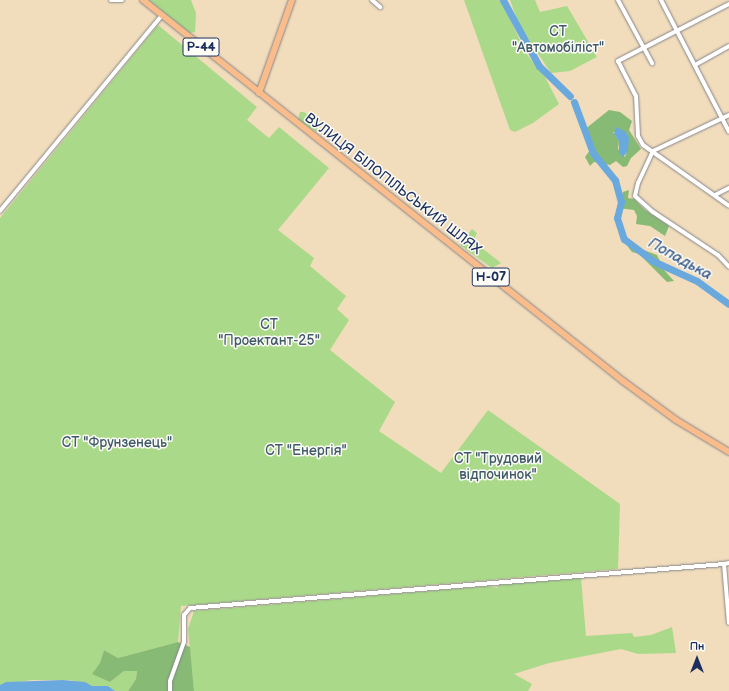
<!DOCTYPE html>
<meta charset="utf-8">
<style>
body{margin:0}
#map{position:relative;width:729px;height:691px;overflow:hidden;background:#f1dcbb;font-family:"Balsamiq Sans",sans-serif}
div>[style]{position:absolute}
.green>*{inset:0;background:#aada89}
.forest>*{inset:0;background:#87ba75}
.water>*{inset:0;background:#6aa9dd}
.river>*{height:7px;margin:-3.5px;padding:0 3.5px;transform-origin:3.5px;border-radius:3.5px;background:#6aa9dd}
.roads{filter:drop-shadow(0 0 1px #86868c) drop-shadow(0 0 1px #86868c)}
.street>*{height:4px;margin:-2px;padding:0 2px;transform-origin:2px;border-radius:2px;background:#fff}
.primary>*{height:6px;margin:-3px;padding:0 3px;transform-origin:3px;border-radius:3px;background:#f9bc8a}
span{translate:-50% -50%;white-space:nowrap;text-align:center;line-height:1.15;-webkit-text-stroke:3px #fdfcf7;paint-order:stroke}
.shield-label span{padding:1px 3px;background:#fdfcf7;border:1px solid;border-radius:3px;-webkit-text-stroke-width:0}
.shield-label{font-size:13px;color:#1b2f5e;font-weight:700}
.park-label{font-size:14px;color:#3f5a69}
.street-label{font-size:14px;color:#1b2f5e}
.water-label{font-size:15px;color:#375a8a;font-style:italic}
.north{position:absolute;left:677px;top:639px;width:40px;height:40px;-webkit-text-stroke:3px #fdfcf7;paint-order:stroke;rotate:0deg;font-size:11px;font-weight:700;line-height:16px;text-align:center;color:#1b2f5e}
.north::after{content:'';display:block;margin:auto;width:14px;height:18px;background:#1b2f5e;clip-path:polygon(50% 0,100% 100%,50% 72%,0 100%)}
</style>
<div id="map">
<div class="green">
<i style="clip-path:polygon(149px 0,191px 0,196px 13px,195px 32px,189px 33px)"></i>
<i style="clip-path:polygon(464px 0,501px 0,526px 53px,545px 77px,559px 104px,533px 123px,515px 132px,510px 130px)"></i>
<i style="clip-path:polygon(510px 0,535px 0,540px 12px,567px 6px,597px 57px,570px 71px,551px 73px,520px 27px)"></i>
<i style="clip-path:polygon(158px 25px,257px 107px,247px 120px,269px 138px,279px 127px,329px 168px,278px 230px,314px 258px,310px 266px,346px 296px,337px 309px,349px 320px,330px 350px,395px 402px,379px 431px,441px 473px,488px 410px,620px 504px,618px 569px,181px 606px,178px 642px,118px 658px,104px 650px,100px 663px,110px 682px,124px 671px,137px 671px,136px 679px,128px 691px,115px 691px,108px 686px,92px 686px,70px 680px,32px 680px,0 685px,0 218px)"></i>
<i style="clip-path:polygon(300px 112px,304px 112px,318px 122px,317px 132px,298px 120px)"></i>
<i style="clip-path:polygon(472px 229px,477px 233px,473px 241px,501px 263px,492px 268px,460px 245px)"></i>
<i style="clip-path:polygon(581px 578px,586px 636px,632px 633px,634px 637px,651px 635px,672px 627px,676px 653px,638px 654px,621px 649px,549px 663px,514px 674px,532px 684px,528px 691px,194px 691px,188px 629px,194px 611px,489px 586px,497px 588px,499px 585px)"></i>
</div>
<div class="forest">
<i style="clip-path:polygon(evenodd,609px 110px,620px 112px,632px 121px,629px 130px,641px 149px,631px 158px,627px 166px,623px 167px,616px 161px,610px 165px,594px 162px,590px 166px,585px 157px,593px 146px,584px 130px,609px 110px,613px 132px,627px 133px,628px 147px,625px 157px,618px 149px,619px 141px,613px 132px)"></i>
<i style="clip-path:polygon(629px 190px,628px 198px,634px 199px,645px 210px,669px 226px,665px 236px,650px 226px,636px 224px,637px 216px,634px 210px,618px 208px,623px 192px)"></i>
<i style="clip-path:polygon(630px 245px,657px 255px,664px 270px,674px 281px,667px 282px,639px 254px,632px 252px,628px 247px)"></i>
<i style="clip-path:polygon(178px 642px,190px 647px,194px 691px,128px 691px,136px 679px,137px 671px,124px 671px,110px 682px,92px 674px,100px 663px,104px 650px,118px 658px)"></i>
</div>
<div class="water">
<i style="clip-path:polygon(616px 127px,626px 132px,629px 138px,628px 151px,623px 157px,619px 153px,619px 141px,614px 134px)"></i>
<i style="clip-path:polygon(63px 680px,85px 682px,92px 686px,108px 686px,115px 691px,0 691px,0 685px,6px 682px)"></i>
</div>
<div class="river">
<i style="left:503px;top:0;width:75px;rotate:61.4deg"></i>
<i style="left:539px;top:66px;width:43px;rotate:44.1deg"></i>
<i style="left:574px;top:102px;width:54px;rotate:69.6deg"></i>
<i style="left:593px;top:153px;width:35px;rotate:51deg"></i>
<i style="left:615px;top:180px;width:23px;rotate:75deg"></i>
<i style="left:621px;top:202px;width:16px;rotate:104deg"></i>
<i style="left:617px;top:218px;width:22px;rotate:72deg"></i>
<i style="left:624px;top:239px;width:36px;rotate:37deg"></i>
<i style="left:653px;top:261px;width:48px;rotate:24.4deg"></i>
<i style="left:697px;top:281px;width:39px;rotate:36deg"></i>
</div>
<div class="roads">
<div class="street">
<i style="left:111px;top:0;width:11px"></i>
<i style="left:372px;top:0;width:11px;rotate:41deg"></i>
<i style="left:618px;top:0;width:72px;rotate:61.6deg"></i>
<i style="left:661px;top:0;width:148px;rotate:62.7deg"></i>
<i style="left:729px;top:4px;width:125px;rotate:152.8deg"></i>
<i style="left:618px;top:61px;width:39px;rotate:63deg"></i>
<i style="left:636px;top:96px;width:40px;rotate:87.1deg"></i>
<i style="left:638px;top:136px;width:10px;rotate:61deg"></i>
<i style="left:643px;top:145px;width:105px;rotate:35.3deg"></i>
<i style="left:695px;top:65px;width:39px;rotate:-29deg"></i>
<i style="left:653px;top:151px;width:35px;rotate:115deg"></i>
<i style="left:638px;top:183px;width:13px;rotate:103deg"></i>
<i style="left:635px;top:196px;width:24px;rotate:42deg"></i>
<i style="left:653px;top:212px;width:78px;rotate:33.5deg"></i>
<i style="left:718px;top:255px;width:16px;rotate:47deg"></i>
<i style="left:653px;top:151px;width:84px;rotate:-25.3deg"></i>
<i style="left:715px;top:195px;width:16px;rotate:-27deg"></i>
<i style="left:0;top:211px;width:254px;rotate:-50.4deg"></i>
<i style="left:729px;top:563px;width:5px;rotate:169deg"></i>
<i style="left:724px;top:564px;width:59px;rotate:85.2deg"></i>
<i style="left:170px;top:691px;width:10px;rotate:-90deg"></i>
<i style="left:170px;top:681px;width:41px;rotate:-70.3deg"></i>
<i style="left:184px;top:642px;width:27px;rotate:-90deg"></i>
<i style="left:184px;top:615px;width:9px;rotate:-49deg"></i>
<i style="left:190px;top:608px;width:536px;rotate:-4.71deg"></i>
</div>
<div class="primary">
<i style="left:143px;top:0;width:613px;rotate:38.44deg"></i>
<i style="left:623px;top:381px;width:66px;rotate:36.3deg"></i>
<i style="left:676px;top:420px;width:62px;rotate:31.1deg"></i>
<i style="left:259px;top:93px;width:99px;rotate:-70.5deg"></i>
</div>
</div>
<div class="shield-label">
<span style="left:201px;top:47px">Р-44</span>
<span style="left:491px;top:277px">Н-07</span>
</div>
<div class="park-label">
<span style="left:558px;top:40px">СТ<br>"Автомобіліст"</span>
<span style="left:269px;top:333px">СТ<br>"Проектант-25"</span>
<span style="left:117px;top:443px">СТ "Фрунзенець"</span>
<span style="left:306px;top:451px">СТ "Енергія"</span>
<span style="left:498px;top:467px">СТ "Трудовий<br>відпочинок"</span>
</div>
<div class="street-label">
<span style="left:393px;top:184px;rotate:38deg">ВУЛИЦЯ БІЛОПІЛЬСЬКИЙ ШЛЯХ</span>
</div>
<div class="water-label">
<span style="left:680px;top:259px;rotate:29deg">Попадька</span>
</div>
<div class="north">Пн</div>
</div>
